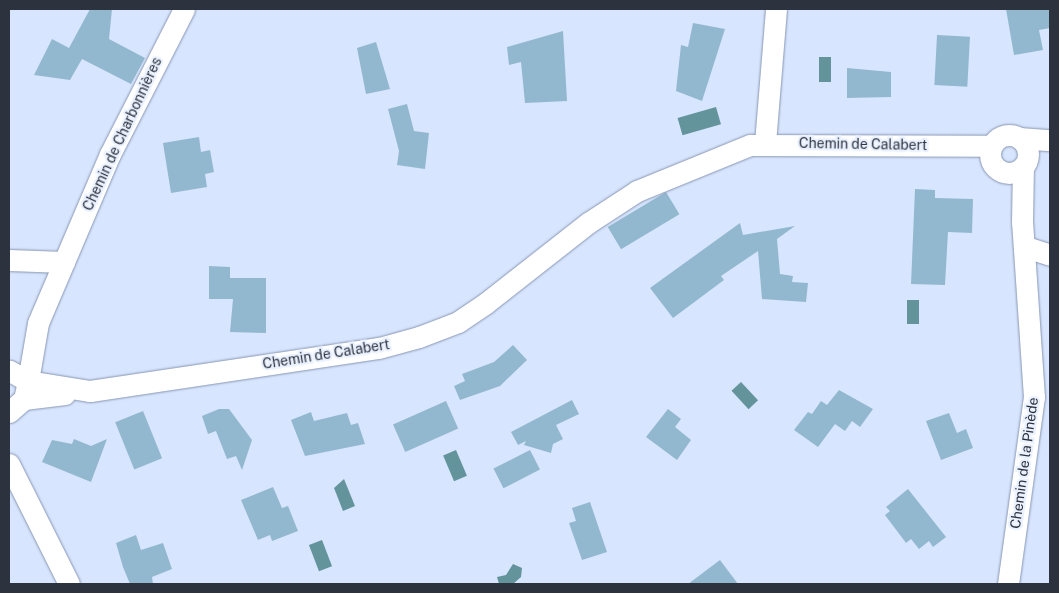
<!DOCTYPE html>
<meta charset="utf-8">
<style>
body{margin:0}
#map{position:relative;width:1059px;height:593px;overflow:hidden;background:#d8e5fe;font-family:"Public Sans",sans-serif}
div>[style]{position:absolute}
.water>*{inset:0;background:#64949b;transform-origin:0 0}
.building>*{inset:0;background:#92b8d0;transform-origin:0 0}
.roads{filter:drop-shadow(0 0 1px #8796b3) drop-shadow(0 0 1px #8796b3)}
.minor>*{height:21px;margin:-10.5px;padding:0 10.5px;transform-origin:10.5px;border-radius:10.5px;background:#fff}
.minor>.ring{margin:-10.5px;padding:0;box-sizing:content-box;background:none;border:21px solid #fff;border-radius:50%}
span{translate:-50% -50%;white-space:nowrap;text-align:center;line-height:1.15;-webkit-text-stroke:4.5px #ebf2ff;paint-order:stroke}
.street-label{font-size:14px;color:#2c323e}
.frame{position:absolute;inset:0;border:10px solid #2c323e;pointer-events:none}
</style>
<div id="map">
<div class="water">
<i style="left:819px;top:57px;width:12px;height:25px"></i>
<i style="left:716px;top:107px;width:18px;height:40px;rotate:74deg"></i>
<i style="left:907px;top:300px;width:12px;height:24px"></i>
<i style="left:741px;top:382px;width:25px;height:13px;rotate:47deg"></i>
<i style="left:456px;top:450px;width:28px;height:14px;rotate:67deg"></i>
<i style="clip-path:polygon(344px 479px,355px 506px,343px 511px,334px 488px)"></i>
<i style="left:322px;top:540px;width:28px;height:14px;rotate:69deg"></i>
<i style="clip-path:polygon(513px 564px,522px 568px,521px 577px,513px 584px,499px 584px,497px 577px,506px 575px)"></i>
</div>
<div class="building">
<i style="clip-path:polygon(90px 9px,112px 9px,109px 39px,145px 58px,131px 84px,82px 59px,70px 80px,34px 75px,52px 39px,69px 48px)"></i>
<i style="clip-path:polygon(1006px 9px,1050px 9px,1050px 28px,1039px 30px,1043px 50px,1014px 55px)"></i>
<i style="clip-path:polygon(693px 23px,725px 29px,702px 101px,676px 91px,681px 45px,688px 47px)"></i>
<i style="clip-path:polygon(563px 31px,567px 101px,525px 103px,521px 62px,509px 65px,507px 47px)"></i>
<i style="left:937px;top:35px;width:33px;height:50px;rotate:3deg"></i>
<i style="clip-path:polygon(376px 42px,390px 89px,366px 94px,357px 48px)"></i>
<i style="clip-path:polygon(847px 68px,891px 72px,891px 97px,847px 98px)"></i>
<i style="clip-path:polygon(407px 104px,414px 131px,429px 133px,425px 169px,397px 165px,399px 151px,388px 109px)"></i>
<i style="clip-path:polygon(199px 137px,201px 152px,210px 150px,214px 172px,205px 174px,207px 187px,171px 193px,163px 143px)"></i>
<i style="clip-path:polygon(915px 189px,935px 190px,935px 198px,973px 199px,972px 233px,948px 232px,945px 285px,911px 284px)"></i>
<i style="left:666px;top:192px;width:26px;height:68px;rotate:59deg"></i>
<i style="clip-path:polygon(740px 223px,743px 235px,795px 226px,777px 239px,780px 274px,793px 276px,792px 282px,808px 283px,806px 302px,762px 299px,758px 251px,721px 276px,724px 280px,673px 318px,650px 288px)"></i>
<i style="clip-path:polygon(209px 266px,230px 267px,230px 278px,266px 278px,266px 333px,230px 332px,233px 299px,209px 299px)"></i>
<i style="clip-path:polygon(513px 345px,527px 360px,500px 386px,460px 400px,454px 386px,465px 381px,462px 374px,494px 362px)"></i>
<i style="clip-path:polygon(839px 390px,873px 409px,860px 427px,852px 421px,845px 431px,835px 424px,818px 447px,794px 430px,808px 412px,812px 414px,821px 401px,827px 405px)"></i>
<i style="clip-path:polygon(572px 400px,579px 414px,556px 425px,563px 439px,553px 444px,551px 453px,524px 445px,526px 441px,518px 445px,511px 432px)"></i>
<i style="left:446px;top:401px;width:30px;height:58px;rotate:66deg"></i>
<i style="clip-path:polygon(219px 409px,229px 409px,252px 440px,242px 470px,236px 456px,227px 459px,216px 431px,208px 434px,202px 416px)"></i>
<i style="clip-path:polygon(668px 409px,681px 419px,675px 427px,691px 440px,677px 460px,646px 437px)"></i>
<i style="left:143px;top:411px;width:51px;height:30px;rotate:68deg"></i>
<i style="clip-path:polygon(311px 412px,314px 421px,347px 413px,351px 425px,358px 423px,365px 444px,305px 456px,291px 420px)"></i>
<i style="clip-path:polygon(949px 413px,957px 433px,966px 429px,973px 448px,941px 460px,926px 421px)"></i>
<i style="clip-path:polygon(74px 439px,91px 446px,107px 439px,91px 482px,42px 462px,52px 440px,72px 444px)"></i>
<i style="left:530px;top:450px;width:22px;height:41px;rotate:63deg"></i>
<i style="clip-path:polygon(273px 487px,282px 508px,288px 506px,298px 531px,272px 541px,270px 535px,258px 540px,241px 500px)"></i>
<i style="clip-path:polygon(908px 489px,946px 537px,933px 547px,929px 541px,919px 549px,911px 539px,906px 543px,885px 515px,890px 511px,886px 507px)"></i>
<i style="clip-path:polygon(590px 502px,607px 552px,582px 560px,569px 523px,576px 521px,572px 508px)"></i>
<i style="clip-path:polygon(136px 535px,141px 550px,163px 543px,172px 569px,152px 577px,153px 584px,130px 584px,123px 567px,116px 543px)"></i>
<i style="clip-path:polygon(720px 560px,738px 584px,688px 584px)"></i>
</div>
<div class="roads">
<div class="minor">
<i style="left:184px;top:9px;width:163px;rotate:117deg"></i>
<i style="left:110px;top:154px;width:117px;rotate:113.1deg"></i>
<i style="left:64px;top:262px;width:66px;rotate:113.1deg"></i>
<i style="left:38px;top:323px;width:59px;rotate:99.8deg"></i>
<i style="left:28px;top:381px;width:63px;rotate:9.2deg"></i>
<i style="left:90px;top:391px;width:292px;rotate:-8.5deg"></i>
<i style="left:379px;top:348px;width:41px;rotate:-15.4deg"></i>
<i style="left:419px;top:337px;width:42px;rotate:-21deg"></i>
<i style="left:458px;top:322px;width:34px;rotate:-34deg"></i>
<i style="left:486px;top:303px;width:130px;rotate:-38.1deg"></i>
<i style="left:588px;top:223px;width:59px;rotate:-33.1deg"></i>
<i style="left:637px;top:191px;width:122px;rotate:-22.2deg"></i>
<i style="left:750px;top:145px;width:241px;rotate:0.2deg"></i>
<i class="ring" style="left:990px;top:135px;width:17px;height:17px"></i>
<i style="left:1019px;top:138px;width:31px;rotate:4deg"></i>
<i style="left:765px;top:143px;width:134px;rotate:-85.3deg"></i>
<i style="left:1026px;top:247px;width:25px;rotate:18deg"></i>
<i style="left:9px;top:260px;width:55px;rotate:2.1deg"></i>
<i style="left:24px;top:399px;width:41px;rotate:-7deg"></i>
<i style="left:9px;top:412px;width:20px;rotate:-41deg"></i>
<i style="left:24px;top:399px;width:18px;rotate:-77deg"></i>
<i style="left:28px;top:381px;width:21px;rotate:-151deg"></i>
<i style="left:9px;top:464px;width:134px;rotate:63.4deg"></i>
<i style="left:1008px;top:584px;width:189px;rotate:-82.1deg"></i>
<i style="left:1034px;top:397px;width:175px;rotate:-93.9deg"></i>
<i style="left:1022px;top:222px;width:55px;rotate:-89deg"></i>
</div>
</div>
<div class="street-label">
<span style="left:122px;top:134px;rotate:-65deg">Chemin de Charbonnières</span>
<span style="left:863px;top:144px;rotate:1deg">Chemin de Calabert</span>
<span style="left:326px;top:354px;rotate:-9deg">Chemin de Calabert</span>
<span style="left:1024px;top:463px;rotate:-82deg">Chemin de la Pinède</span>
</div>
<div class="frame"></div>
</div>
